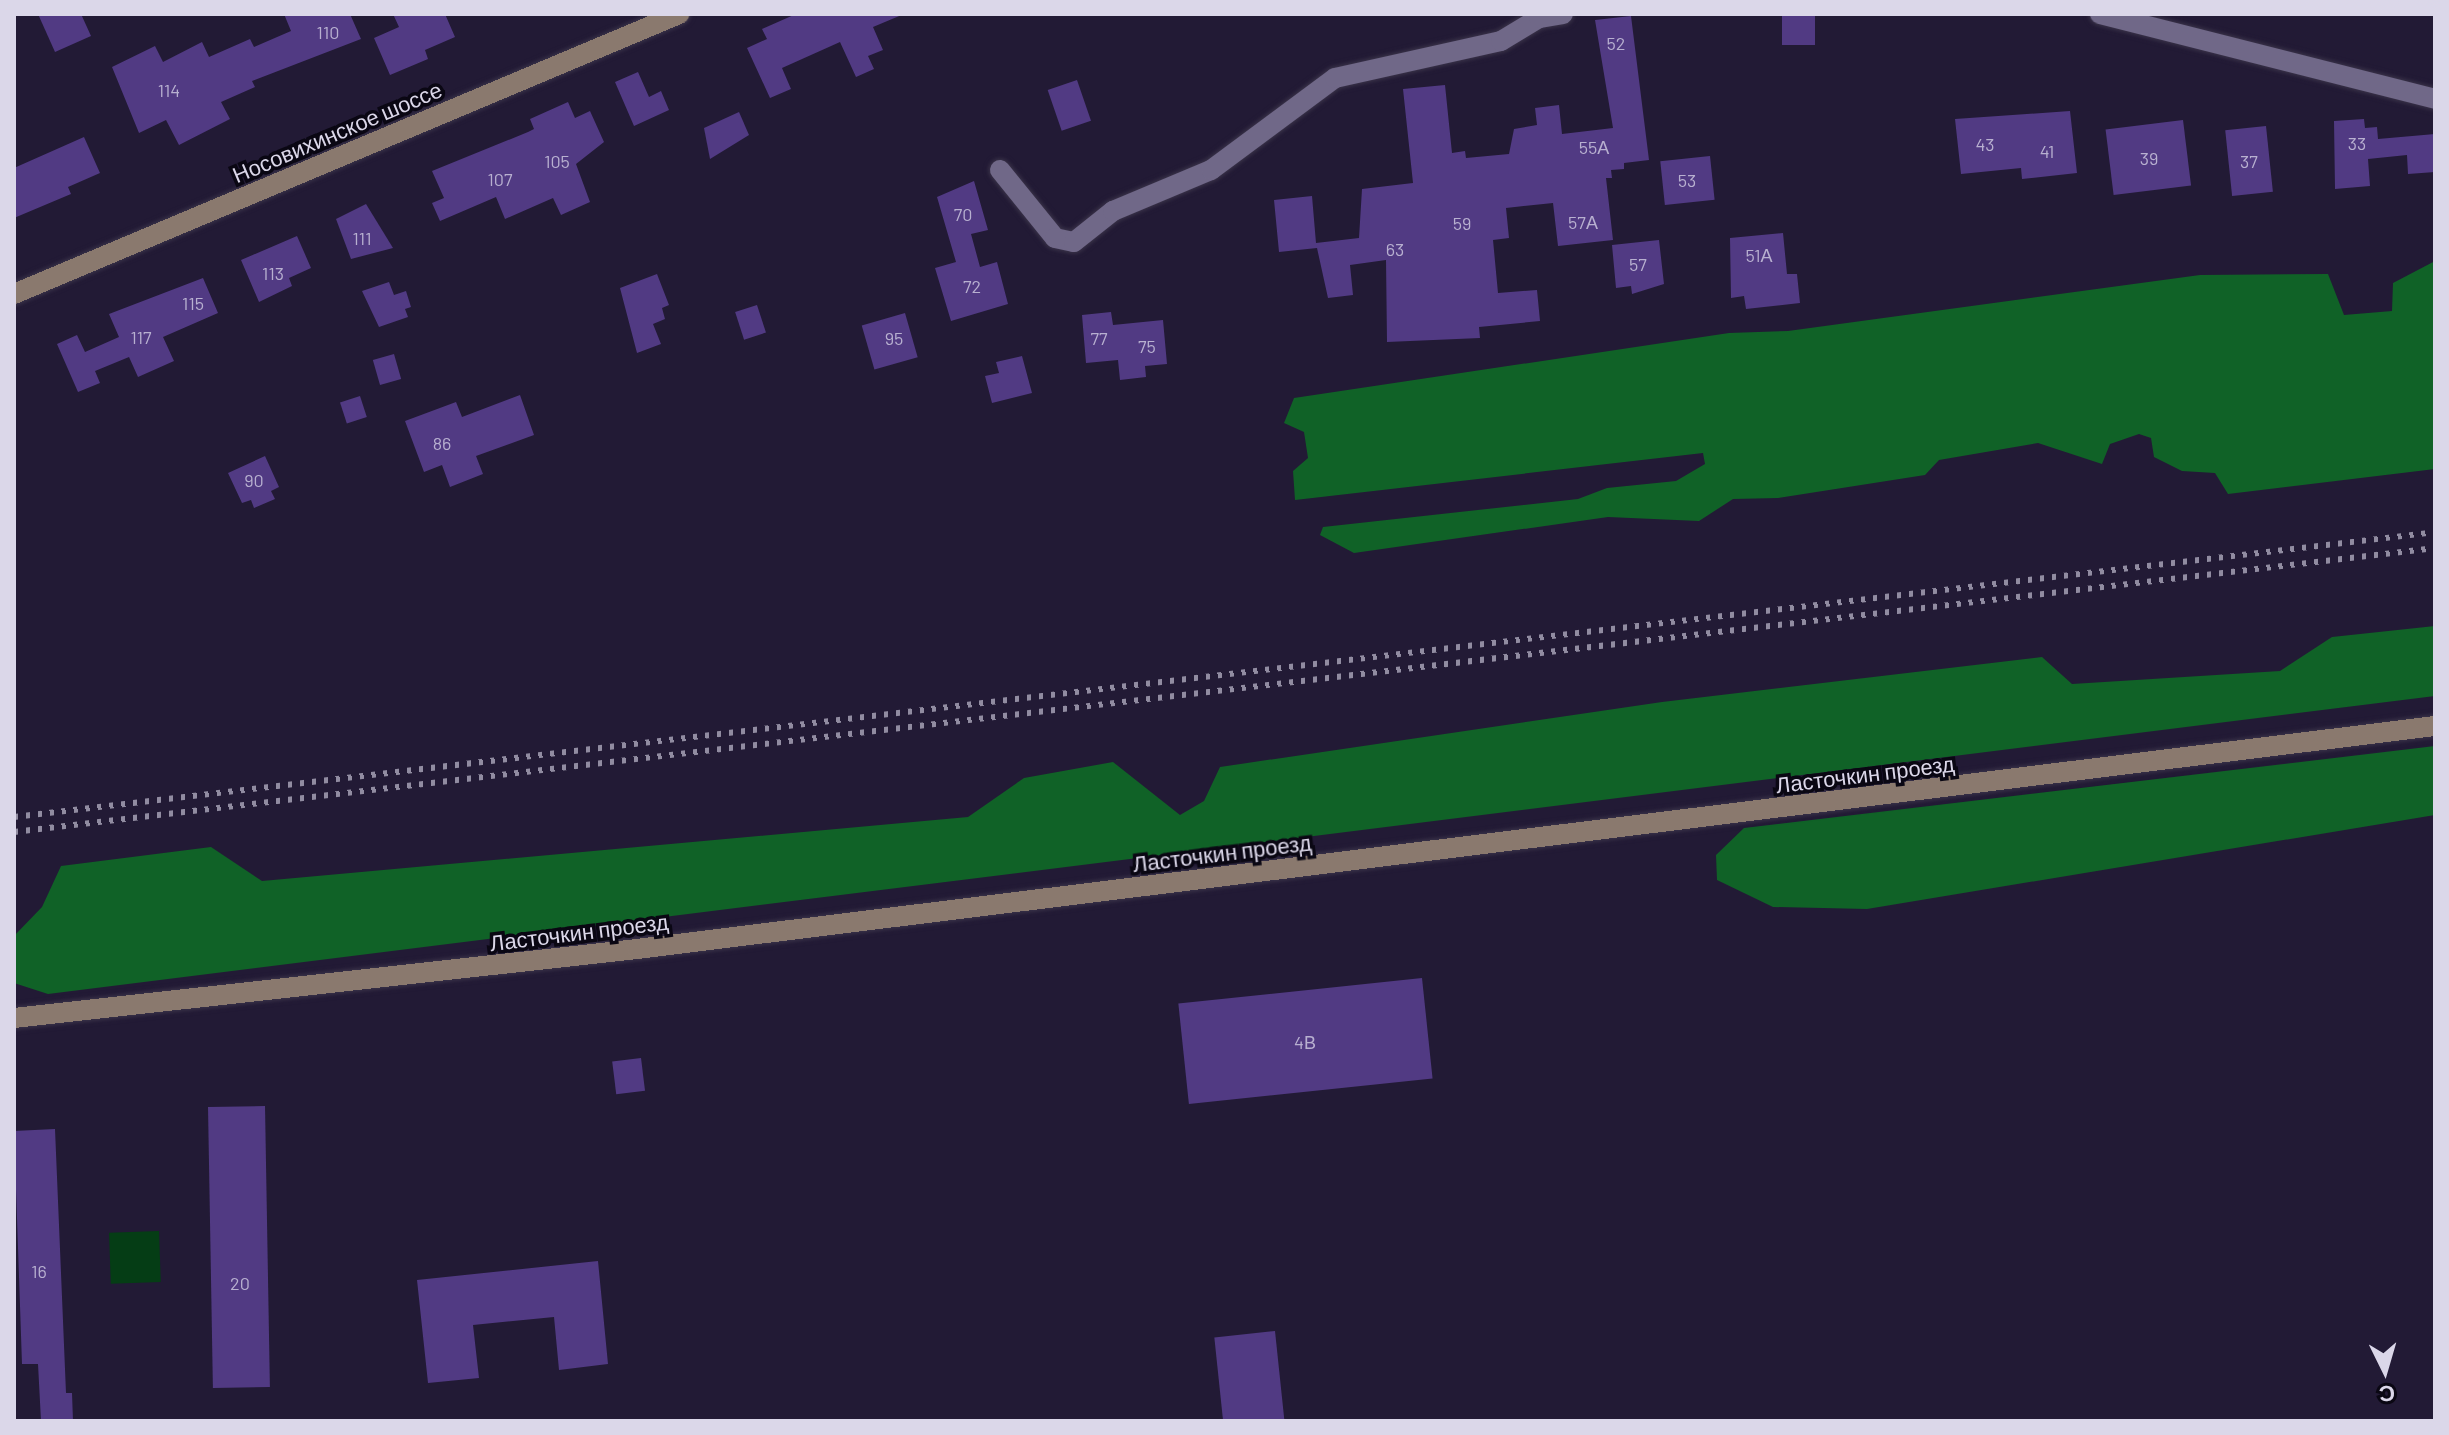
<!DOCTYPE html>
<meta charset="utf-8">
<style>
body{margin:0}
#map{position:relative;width:2449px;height:1435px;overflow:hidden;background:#221a35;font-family:Barlow,sans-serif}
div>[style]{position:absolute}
.green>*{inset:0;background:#053d15;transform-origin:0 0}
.forest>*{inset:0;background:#106227}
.building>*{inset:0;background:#513a83;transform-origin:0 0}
.roads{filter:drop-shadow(0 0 2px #3a3349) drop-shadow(0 0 2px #3a3349)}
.street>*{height:20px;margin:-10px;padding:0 10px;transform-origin:10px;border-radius:10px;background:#706888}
.secondary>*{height:20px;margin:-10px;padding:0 10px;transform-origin:10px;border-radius:10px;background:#8a796e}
.rail>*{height:6px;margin-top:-3px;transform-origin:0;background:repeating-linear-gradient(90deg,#918ca1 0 4px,transparent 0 12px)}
span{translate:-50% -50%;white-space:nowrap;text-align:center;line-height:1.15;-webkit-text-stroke:7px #0a0713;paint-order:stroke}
.number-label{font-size:18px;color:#b8b0d0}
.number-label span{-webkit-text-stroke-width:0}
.street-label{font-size:22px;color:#dbd7e9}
.frame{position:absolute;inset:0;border:16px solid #dbd7e9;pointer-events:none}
.north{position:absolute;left:2345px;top:1331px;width:80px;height:80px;-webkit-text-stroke:6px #0a0713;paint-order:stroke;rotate:175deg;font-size:22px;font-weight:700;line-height:32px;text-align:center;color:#dbd7e9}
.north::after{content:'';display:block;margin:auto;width:28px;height:36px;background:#dbd7e9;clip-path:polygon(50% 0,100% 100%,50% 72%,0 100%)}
</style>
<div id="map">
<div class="green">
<i style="left:159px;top:1231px;width:51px;height:50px;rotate:88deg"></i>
</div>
<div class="forest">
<i style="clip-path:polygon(2435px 261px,2435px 469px,2228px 494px,2215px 473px,2182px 471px,2154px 457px,2151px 438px,2139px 434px,2110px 444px,2102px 464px,2038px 443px,1939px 460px,1925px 475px,1778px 498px,1733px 499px,1699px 521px,1608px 517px,1354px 553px,1320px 535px,1323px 527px,1578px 499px,1607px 488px,1676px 481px,1705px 464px,1703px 453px,1295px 500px,1293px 471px,1308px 458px,1304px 432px,1284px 423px,1294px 398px,1729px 333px,1788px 331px,2200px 275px,2328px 274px,2344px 315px,2392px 311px,2393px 283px)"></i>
<i style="clip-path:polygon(2435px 626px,2435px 696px,48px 994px,14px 983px,14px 936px,42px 907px,61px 866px,211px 847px,262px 881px,968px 817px,1024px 778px,1113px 762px,1180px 815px,1204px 801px,1220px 767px,1662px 702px,2042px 657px,2072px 684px,2280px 671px,2332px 637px)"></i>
<i style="clip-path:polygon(2435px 746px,2435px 815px,1867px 909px,1773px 907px,1717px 880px,1716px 855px,1744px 828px)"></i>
</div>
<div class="building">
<i style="clip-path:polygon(38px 14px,81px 14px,91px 36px,55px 52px)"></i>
<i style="clip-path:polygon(284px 14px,350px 14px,361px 39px,252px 81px,255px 87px,221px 102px,230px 119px,179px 145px,166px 120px,139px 133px,112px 67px,155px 46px,163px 62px,202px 42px,209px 57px,250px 39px,254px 47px,291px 31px)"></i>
<i style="clip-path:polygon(393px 14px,445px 14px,455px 37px,425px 50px,428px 59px,390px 75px,374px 38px,399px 27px)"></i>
<i style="clip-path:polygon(796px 14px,904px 14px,873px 27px,883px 50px,868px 56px,874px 69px,856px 77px,840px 42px,782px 68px,791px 89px,770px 98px,747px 48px,767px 39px,762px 29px)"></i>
<i style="left:1782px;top:14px;width:33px;height:31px"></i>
<i style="clip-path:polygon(1631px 16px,1649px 160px,1624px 163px,1624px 169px,1611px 170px,1612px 178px,1606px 178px,1613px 240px,1558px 246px,1553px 203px,1506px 208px,1509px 238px,1493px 240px,1498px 293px,1537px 290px,1540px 321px,1479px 327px,1480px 338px,1387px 342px,1386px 260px,1350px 265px,1353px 295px,1328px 298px,1317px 248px,1279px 252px,1274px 200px,1312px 196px,1316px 243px,1359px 238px,1362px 189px,1413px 183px,1403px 89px,1445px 85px,1452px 153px,1465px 151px,1466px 158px,1509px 154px,1514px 129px,1537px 125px,1535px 108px,1559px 105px,1562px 134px,1613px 128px,1595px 20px)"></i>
<i style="clip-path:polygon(638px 72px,649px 97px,661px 91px,669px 110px,634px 126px,615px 82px)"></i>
<i style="left:1077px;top:80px;width:43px;height:31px;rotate:71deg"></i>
<i style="clip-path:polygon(568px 102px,575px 118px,590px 111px,604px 142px,576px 164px,590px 202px,561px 215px,553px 198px,505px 219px,496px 197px,440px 221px,432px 203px,444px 198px,432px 171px,528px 132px,534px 129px,530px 119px)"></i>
<i style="clip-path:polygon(2070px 111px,2077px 173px,2022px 179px,2021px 168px,1961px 174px,1955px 119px)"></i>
<i style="clip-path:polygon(739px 112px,749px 135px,710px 159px,704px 128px)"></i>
<i style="clip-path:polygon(2364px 119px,2365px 128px,2377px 127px,2378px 139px,2435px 134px,2435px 172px,2408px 174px,2407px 155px,2368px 159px,2370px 186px,2335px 189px,2334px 121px)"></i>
<i style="left:2183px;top:120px;width:66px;height:78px;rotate:83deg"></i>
<i style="left:2266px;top:126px;width:66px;height:41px;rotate:84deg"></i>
<i style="clip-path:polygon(84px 137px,100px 173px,68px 187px,71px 194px,14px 218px,14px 168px)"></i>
<i style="left:1710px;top:156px;width:44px;height:50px;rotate:84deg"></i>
<i style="clip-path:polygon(974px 181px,988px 230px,971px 234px,980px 267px,997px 262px,1008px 304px,951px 321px,935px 268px,956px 262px,937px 197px)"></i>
<i style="clip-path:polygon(366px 204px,393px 248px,351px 259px,336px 219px)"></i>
<i style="clip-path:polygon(1783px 233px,1787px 274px,1797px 274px,1800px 303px,1746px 309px,1744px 296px,1731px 298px,1730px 238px)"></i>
<i style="clip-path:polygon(297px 236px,311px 268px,289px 278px,292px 286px,259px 302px,241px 260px)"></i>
<i style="clip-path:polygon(1659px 240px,1664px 284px,1632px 294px,1631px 286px,1616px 288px,1612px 245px)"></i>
<i style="clip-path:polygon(657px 274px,669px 305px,662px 308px,665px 319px,653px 324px,661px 344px,637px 353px,620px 288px)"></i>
<i style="clip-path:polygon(203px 278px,218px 313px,163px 337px,174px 361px,138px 377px,129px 357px,95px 371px,100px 383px,78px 392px,57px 344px,77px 335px,85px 352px,119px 337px,109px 314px)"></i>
<i style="clip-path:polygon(389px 282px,394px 295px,406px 291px,411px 307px,405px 309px,408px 317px,379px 327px,362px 291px)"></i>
<i style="left:757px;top:305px;width:29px;height:23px;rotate:72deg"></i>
<i style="clip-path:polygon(1111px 312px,1113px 325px,1163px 320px,1167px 364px,1145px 366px,1146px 377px,1120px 380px,1118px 360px,1086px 363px,1082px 315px)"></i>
<i style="left:905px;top:313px;width:46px;height:45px;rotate:74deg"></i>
<i style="left:394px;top:354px;width:26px;height:22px;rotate:74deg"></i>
<i style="clip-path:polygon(1022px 356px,1032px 393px,992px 403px,985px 376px,999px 373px,996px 362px)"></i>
<i style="clip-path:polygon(520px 395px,534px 435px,476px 456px,483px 474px,450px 487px,442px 465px,424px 472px,405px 421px,456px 402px,462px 417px)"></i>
<i style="left:360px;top:396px;width:22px;height:21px;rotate:72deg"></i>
<i style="clip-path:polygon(265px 456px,279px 487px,271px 491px,275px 499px,254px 508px,251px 500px,242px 503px,228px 473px)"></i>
<i style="left:1422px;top:978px;width:101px;height:245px;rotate:84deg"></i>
<i style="left:641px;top:1058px;width:33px;height:29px;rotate:83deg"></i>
<i style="left:265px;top:1106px;width:281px;height:57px;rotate:89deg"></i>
<i style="clip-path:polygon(55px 1129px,66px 1393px,72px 1393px,73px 1421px,41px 1421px,38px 1364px,22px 1364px,14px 1131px)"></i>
<i style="clip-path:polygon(598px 1261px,608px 1364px,559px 1370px,554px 1317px,473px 1325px,479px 1378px,428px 1383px,417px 1280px)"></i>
<i style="left:1275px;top:1331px;width:91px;height:61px;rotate:84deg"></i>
</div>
<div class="roads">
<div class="street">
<i style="left:2100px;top:14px;width:346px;rotate:14.2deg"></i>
<i style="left:1000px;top:170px;width:87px;rotate:51deg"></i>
<i style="left:1055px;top:238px;width:19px;rotate:12deg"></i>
<i style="left:1074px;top:242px;width:50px;rotate:-38.5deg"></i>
<i style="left:1113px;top:211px;width:106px;rotate:-22.7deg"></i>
<i style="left:1211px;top:170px;width:154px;rotate:-36.6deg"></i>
<i style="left:1335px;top:78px;width:170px;rotate:-12.6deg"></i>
<i style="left:1501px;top:41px;width:44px;rotate:-31.2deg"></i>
<i style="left:1539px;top:18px;width:24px;rotate:-9deg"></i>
</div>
<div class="secondary">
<i style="left:14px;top:294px;width:722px;rotate:-22.83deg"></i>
<i style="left:14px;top:1018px;width:627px;rotate:-6.32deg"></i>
<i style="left:637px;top:949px;width:1812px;rotate:-7.07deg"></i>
</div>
</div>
<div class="rail">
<i style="left:14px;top:817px;width:2438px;rotate:-6.71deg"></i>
<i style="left:14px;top:832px;width:2438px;rotate:-6.69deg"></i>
</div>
<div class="number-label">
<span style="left:328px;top:32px">110</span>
<span style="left:1616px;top:43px">52</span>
<span style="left:169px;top:90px">114</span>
<span style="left:2357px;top:143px">33</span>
<span style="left:1985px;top:144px">43</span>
<span style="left:1594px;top:147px">55А</span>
<span style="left:2047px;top:151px">41</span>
<span style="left:2149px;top:158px">39</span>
<span style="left:557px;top:161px">105</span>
<span style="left:2249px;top:161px">37</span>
<span style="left:500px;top:179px">107</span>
<span style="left:1687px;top:180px">53</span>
<span style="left:963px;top:214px">70</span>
<span style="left:1583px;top:222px">57А</span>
<span style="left:1462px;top:223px">59</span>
<span style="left:362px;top:238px">111</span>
<span style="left:1395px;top:249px">63</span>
<span style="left:1759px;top:255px">51А</span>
<span style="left:1638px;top:264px">57</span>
<span style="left:273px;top:273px">113</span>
<span style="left:972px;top:286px">72</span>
<span style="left:193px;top:303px">115</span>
<span style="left:141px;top:337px">117</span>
<span style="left:894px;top:338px">95</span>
<span style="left:1099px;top:338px">77</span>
<span style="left:1147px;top:346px">75</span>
<span style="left:442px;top:443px">86</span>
<span style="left:254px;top:480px">90</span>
<span style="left:1305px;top:1042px">4В</span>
<span style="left:39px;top:1271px">16</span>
<span style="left:240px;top:1283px">20</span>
</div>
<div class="street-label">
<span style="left:337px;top:132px;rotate:-23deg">Носовихинское шоссе</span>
<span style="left:1865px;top:774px;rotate:-7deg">Ласточкин проезд</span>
<span style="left:1222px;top:853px;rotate:-7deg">Ласточкин проезд</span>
<span style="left:579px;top:932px;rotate:-7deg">Ласточкин проезд</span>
</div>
<div class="frame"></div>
<div class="north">С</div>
</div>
